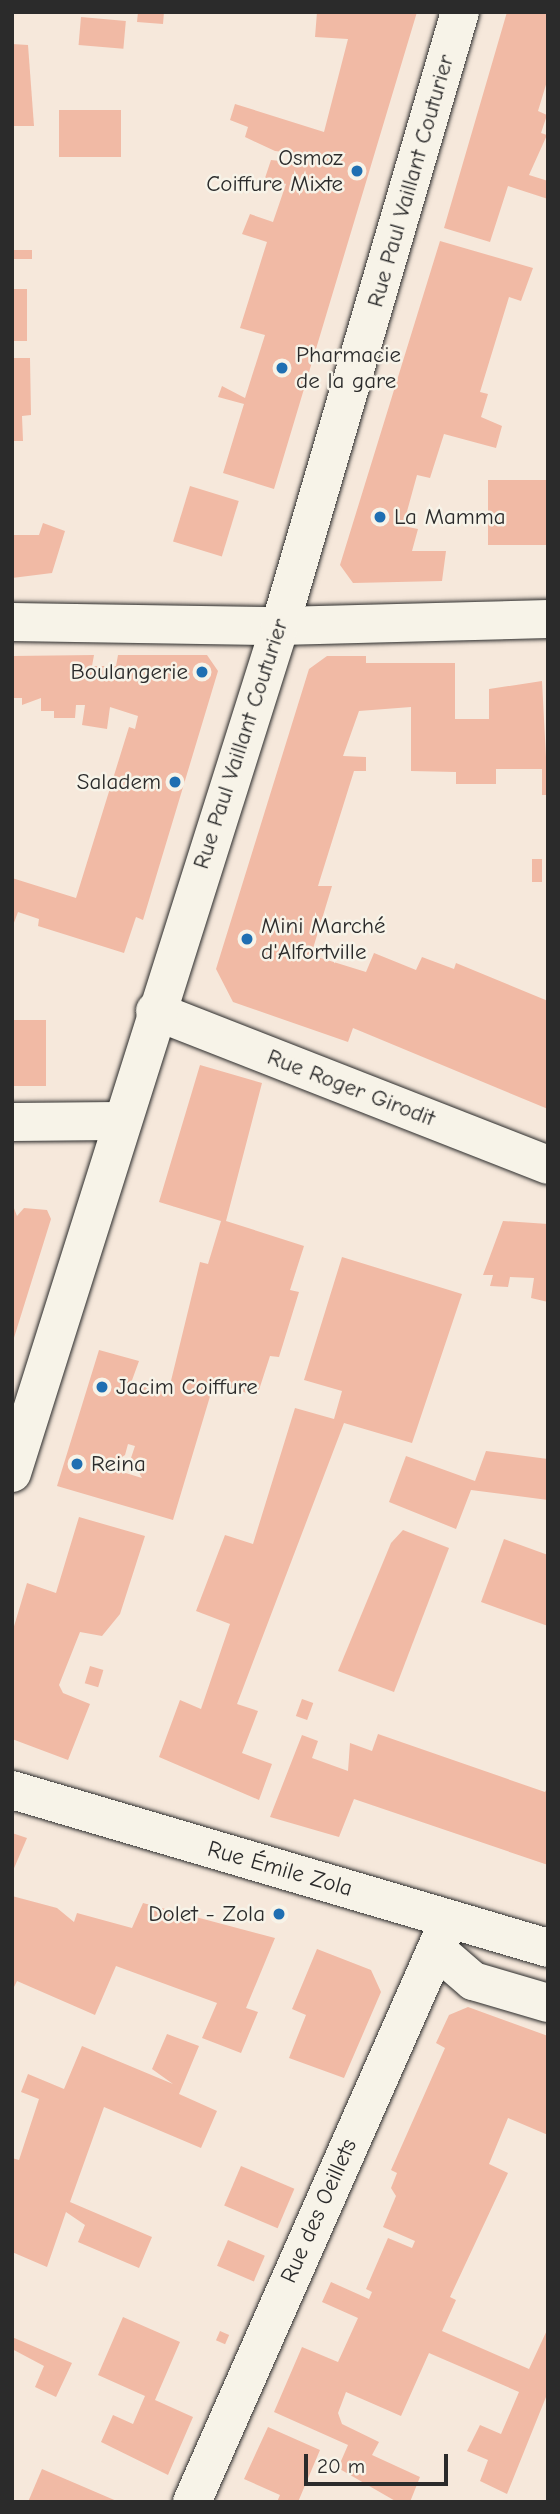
<!DOCTYPE html>
<meta charset="utf-8">
<style>
body{margin:0}
#map{position:relative;width:560px;height:2514px;overflow:hidden;background:#f6e8db;font-family:"Comic Neue",sans-serif}
div>[style]{position:absolute}
.building>*{inset:0;background:#f1baa5;transform-origin:0 0}
.roads{filter:drop-shadow(0 0 2px #2b2b2b) drop-shadow(0 0 2px #2b2b2b)}
.minor>*{height:38px;margin:-19px;padding:0 19px;transform-origin:19px;border-radius:19px;background:#f7f3e8}
.tertiary>*{height:38px;margin:-19px;padding:0 19px;transform-origin:19px;border-radius:19px;background:#f7f3e8}
.secondary>*{height:38px;margin:-19px;padding:0 19px;transform-origin:19px;border-radius:19px;background:#f7f3e8}
.dots>*{width:19px;height:19px;translate:-50% -50%;box-sizing:border-box;border:4px solid #f7f3e8;border-radius:50%}
span{translate:-50% -50%;white-space:nowrap;text-align:center;line-height:1.15;-webkit-text-stroke:5px #f7f3e8;paint-order:stroke}
.poi-label{font-size:23px;color:#2b2b2b}
.right{translate:-100% -50%;text-align:right}
.left{translate:0 -50%;text-align:left}
.street-label{font-size:23px;color:#2b2b2b}
.frame{position:absolute;inset:0;border:14px solid #2b2b2b;pointer-events:none}
.scale{position:absolute;left:304px;top:2454px;width:144px;height:32px;box-sizing:border-box;border:4px solid #2b2b2b;border-top:0;padding-left:9px;font-size:21px;line-height:24px;white-space:nowrap;color:#2b2b2b;-webkit-text-stroke:5px #f7f3e8;paint-order:stroke}
</style>
<div id="map">
<div class="building">
<i style="clip-path:polygon(138px 12px,164px 12px,163px 24px,137px 22px)"></i>
<i style="clip-path:polygon(317px 12px,417px 12px,274px 489px,223px 473px,244px 404px,218px 397px,222px 386px,245px 398px,265px 335px,240px 328px,267px 242px,242px 234px,250px 214px,273px 222px,286px 184px,265px 178px,271px 160px,308px 164px,310px 155px,275px 151px,245px 137px,248px 127px,230px 120px,235px 104px,324px 132px,348px 39px,315px 37px)"></i>
<i style="clip-path:polygon(507px 12px,548px 12px,548px 78px,538px 111px,547px 115px,541px 133px,547px 135px,529px 175px,548px 181px,548px 199px,508px 186px,490px 242px,444px 228px)"></i>
<i style="left:81px;top:17px;width:45px;height:28px;rotate:5deg"></i>
<i style="clip-path:polygon(12px 44px,28px 45px,34px 126px,12px 126px)"></i>
<i style="left:59px;top:110px;width:62px;height:47px"></i>
<i style="clip-path:polygon(440px 241px,533px 268px,521px 301px,509px 297px,480px 392px,488px 394px,481px 417px,502px 426px,496px 448px,444px 434px,430px 478px,417px 475px,403px 526px,418px 529px,412px 551px,446px 551px,442px 581px,353px 583px,340px 565px)"></i>
<i style="left:12px;top:250px;width:20px;height:9px"></i>
<i style="left:12px;top:289px;width:15px;height:52px"></i>
<i style="clip-path:polygon(12px 358px,30px 358px,31px 415px,22px 416px,23px 441px,12px 441px)"></i>
<i style="left:548px;top:480px;width:65px;height:60px;rotate:90deg"></i>
<i style="left:190px;top:486px;width:51px;height:58px;rotate:17deg"></i>
<i style="clip-path:polygon(43px 523px,65px 531px,52px 573px,12px 578px,12px 535px,39px 535px)"></i>
<i style="clip-path:polygon(94px 655px,92px 666px,116px 666px,118px 655px,207px 655px,218px 671px,143px 920px,136px 917px,124px 953px,38px 926px,39px 919px,18px 912px,12px 928px,12px 878px,76px 898px,129px 727px,135px 729px,138px 716px,110px 707px,107px 729px,82px 725px,85px 705px,76px 705px,75px 718px,54px 718px,54px 711px,41px 711px,41px 698px,22px 705px,22px 698px,12px 698px,12px 656px)"></i>
<i style="clip-path:polygon(327px 656px,366px 656px,366px 663px,455px 663px,455px 719px,489px 719px,489px 689px,542px 681px,548px 795px,542px 795px,542px 769px,496px 769px,496px 784px,456px 784px,456px 772px,411px 771px,411px 707px,359px 711px,343px 756px,366px 757px,366px 771px,354px 771px,318px 886px,332px 886px,311px 955px,366px 972px,374px 953px,416px 970px,422px 957px,454px 969px,456px 963px,548px 1001px,548px 1109px,353px 1028px,348px 1042px,233px 1002px,216px 969px,309px 669px)"></i>
<i style="left:532px;top:859px;width:10px;height:23px"></i>
<i style="left:12px;top:1020px;width:34px;height:66px"></i>
<i style="clip-path:polygon(evenodd,200px 1065px,262px 1083px,226px 1221px,304px 1246px,290px 1290px,299px 1292px,279px 1357px,270px 1356px,257px 1396px,214px 1383px,173px 1520px,57px 1486px,99px 1350px,139px 1361px,131px 1383px,168px 1393px,200px 1262px,208px 1264px,221px 1221px,159px 1202px,200px 1065px,128px 1444px,135px 1446px,131px 1458px,142px 1478px,106px 1467px,125px 1455px,128px 1444px)"></i>
<i style="clip-path:polygon(12px 1203px,17px 1216px,24px 1208px,47px 1210px,51px 1219px,13px 1341px)"></i>
<i style="clip-path:polygon(503px 1221px,548px 1224px,548px 1302px,531px 1298px,534px 1278px,510px 1277px,508px 1287px,490px 1286px,493px 1275px,483px 1275px)"></i>
<i style="clip-path:polygon(342px 1257px,462px 1294px,412px 1443px,344px 1423px,237px 1704px,258px 1711px,242px 1753px,272px 1764px,259px 1800px,159px 1757px,180px 1700px,201px 1709px,230px 1624px,196px 1611px,225px 1535px,253px 1544px,295px 1408px,334px 1419px,342px 1391px,304px 1380px)"></i>
<i style="clip-path:polygon(486px 1451px,548px 1459px,548px 1500px,471px 1490px,456px 1529px,389px 1502px,406px 1456px,475px 1481px)"></i>
<i style="clip-path:polygon(79px 1517px,145px 1536px,120px 1614px,102px 1636px,80px 1632px,59px 1685px,63px 1693px,90px 1704px,68px 1760px,12px 1739px,12px 1633px,27px 1583px,56px 1593px)"></i>
<i style="clip-path:polygon(403px 1530px,449px 1548px,394px 1692px,338px 1671px,391px 1543px)"></i>
<i style="clip-path:polygon(504px 1539px,548px 1555px,548px 1626px,481px 1602px)"></i>
<i style="left:90px;top:1666px;width:14px;height:18px;rotate:17deg"></i>
<i style="left:302px;top:1699px;width:12px;height:18px;rotate:20deg"></i>
<i style="clip-path:polygon(378px 1734px,545px 1792px,548px 1786px,548px 1865px,354px 1799px,339px 1837px,270px 1817px,302px 1735px,318px 1741px,312px 1758px,348px 1771px,350px 1743px,372px 1751px)"></i>
<i style="clip-path:polygon(12px 1833px,27px 1838px,12px 1873px)"></i>
<i style="clip-path:polygon(12px 1896px,57px 1908px,74px 1922px,77px 1913px,132px 1928px,143px 1903px,275px 1938px,246px 2008px,258px 2012px,241px 2053px,202px 2038px,217px 2003px,116px 1966px,95px 2015px,17px 1981px,12px 1991px)"></i>
<i style="clip-path:polygon(317px 1949px,371px 1970px,381px 1992px,344px 2078px,289px 2058px,306px 2015px,292px 2009px)"></i>
<i style="clip-path:polygon(468px 2007px,548px 2036px,548px 2135px,508px 2118px,489px 2164px,508px 2173px,450px 2297px,456px 2300px,442px 2331px,529px 2369px,548px 2328px,548px 2392px,507px 2494px,480px 2481px,488px 2460px,467px 2451px,480px 2425px,501px 2434px,519px 2392px,429px 2353px,401px 2416px,346px 2392px,338px 2413px,342px 2424px,379px 2442px,372px 2455px,420px 2477px,410px 2502px,397px 2502px,338px 2468px,348px 2445px,274px 2412px,302px 2347px,338px 2362px,358px 2318px,322px 2302px,331px 2282px,369px 2299px,372px 2292px,366px 2289px,388px 2238px,412px 2248px,415px 2241px,383px 2227px,396px 2196px,391px 2188px,397px 2173px,391px 2170px,445px 2048px,436px 2043px,449px 2015px)"></i>
<i style="clip-path:polygon(167px 2034px,199px 2046px,179px 2094px,217px 2111px,201px 2148px,104px 2107px,70px 2202px,152px 2237px,139px 2268px,78px 2242px,85px 2225px,66px 2212px,47px 2267px,12px 2252px,12px 2158px,19px 2160px,39px 2099px,21px 2092px,28px 2074px,64px 2089px,82px 2046px,173px 2084px,152px 2069px)"></i>
<i style="left:241px;top:2166px;width:58px;height:43px;rotate:23deg"></i>
<i style="left:228px;top:2240px;width:40px;height:28px;rotate:23deg"></i>
<i style="clip-path:polygon(123px 2317px,180px 2342px,155px 2400px,193px 2417px,168px 2475px,101px 2442px,113px 2415px,133px 2424px,145px 2396px,98px 2375px)"></i>
<i style="left:220px;top:2331px;width:10px;height:10px;rotate:24deg"></i>
<i style="clip-path:polygon(12px 2337px,72px 2363px,56px 2397px,35px 2387px,44px 2366px,12px 2349px)"></i>
<i style="clip-path:polygon(268px 2427px,320px 2450px,298px 2502px,277px 2502px,280px 2495px,244px 2479px)"></i>
<i style="clip-path:polygon(42px 2469px,119px 2502px,28px 2502px)"></i>
</div>
<div class="roads">
<div class="minor">
<i style="left:12px;top:622px;width:268px;rotate:0.9deg"></i>
<i style="left:280px;top:626px;width:268px;rotate:-1.5deg"></i>
<i style="left:155px;top:1011px;width:422px;rotate:21.4deg"></i>
<i style="left:12px;top:1122px;width:106px;rotate:-0.5deg"></i>
<i style="left:437px;top:1950px;width:48px;rotate:40.7deg"></i>
<i style="left:473px;top:1981px;width:78px;rotate:16.3deg"></i>
<i style="left:192px;top:2502px;width:634px;rotate:-66.18deg"></i>
</div>
<div class="tertiary">
<i style="left:12px;top:1473px;width:888px;rotate:-72.44deg"></i>
<i style="left:280px;top:626px;width:640px;rotate:-73.66deg"></i>
</div>
<div class="secondary">
<i style="left:12px;top:1790px;width:559px;rotate:16.42deg"></i>
</div>
</div>
<div class="dots">
<i style="left:357px;top:171px;background:#1f6fb2"></i>
<i style="left:282px;top:368px;background:#1f6fb2"></i>
<i style="left:380px;top:517px;background:#1f6fb2"></i>
<i style="left:202px;top:672px;background:#1f6fb2"></i>
<i style="left:175px;top:782px;background:#1f6fb2"></i>
<i style="left:247px;top:939px;background:#1f6fb2"></i>
<i style="left:102px;top:1387px;background:#1f6fb2"></i>
<i style="left:77px;top:1464px;background:#1f6fb2"></i>
<i style="left:279px;top:1914px;background:#1f6fb2"></i>
</div>
<div class="poi-label">
<span class="right" style="left:343px;top:171px">Osmoz<br>Coiffure Mixte</span>
<span class="left" style="left:296px;top:368px">Pharmacie<br>de la gare</span>
<span class="left" style="left:394px;top:517px">La Mamma</span>
<span class="right" style="left:188px;top:672px">Boulangerie</span>
<span class="right" style="left:161px;top:782px">Saladem</span>
<span class="left" style="left:261px;top:939px">Mini Marché<br>d'Alfortville</span>
<span class="left" style="left:116px;top:1387px">Jacim Coiffure</span>
<span class="left" style="left:91px;top:1464px">Reina</span>
<span class="right" style="left:265px;top:1914px">Dolet - Zola</span>
</div>
<div class="street-label">
<span style="left:411px;top:181px;rotate:-74deg">Rue Paul Vaillant Couturier</span>
<span style="left:241px;top:744px;rotate:-72deg">Rue Paul Vaillant Couturier</span>
<span style="left:351px;top:1088px;rotate:21deg">Rue Roger Girodit</span>
<span style="left:280px;top:1869px;rotate:16deg">Rue Émile Zola</span>
<span style="left:319px;top:2211px;rotate:-66deg">Rue des Oeillets</span>
</div>
<div class="frame"></div>
<div class="scale">20 m</div>
</div>
